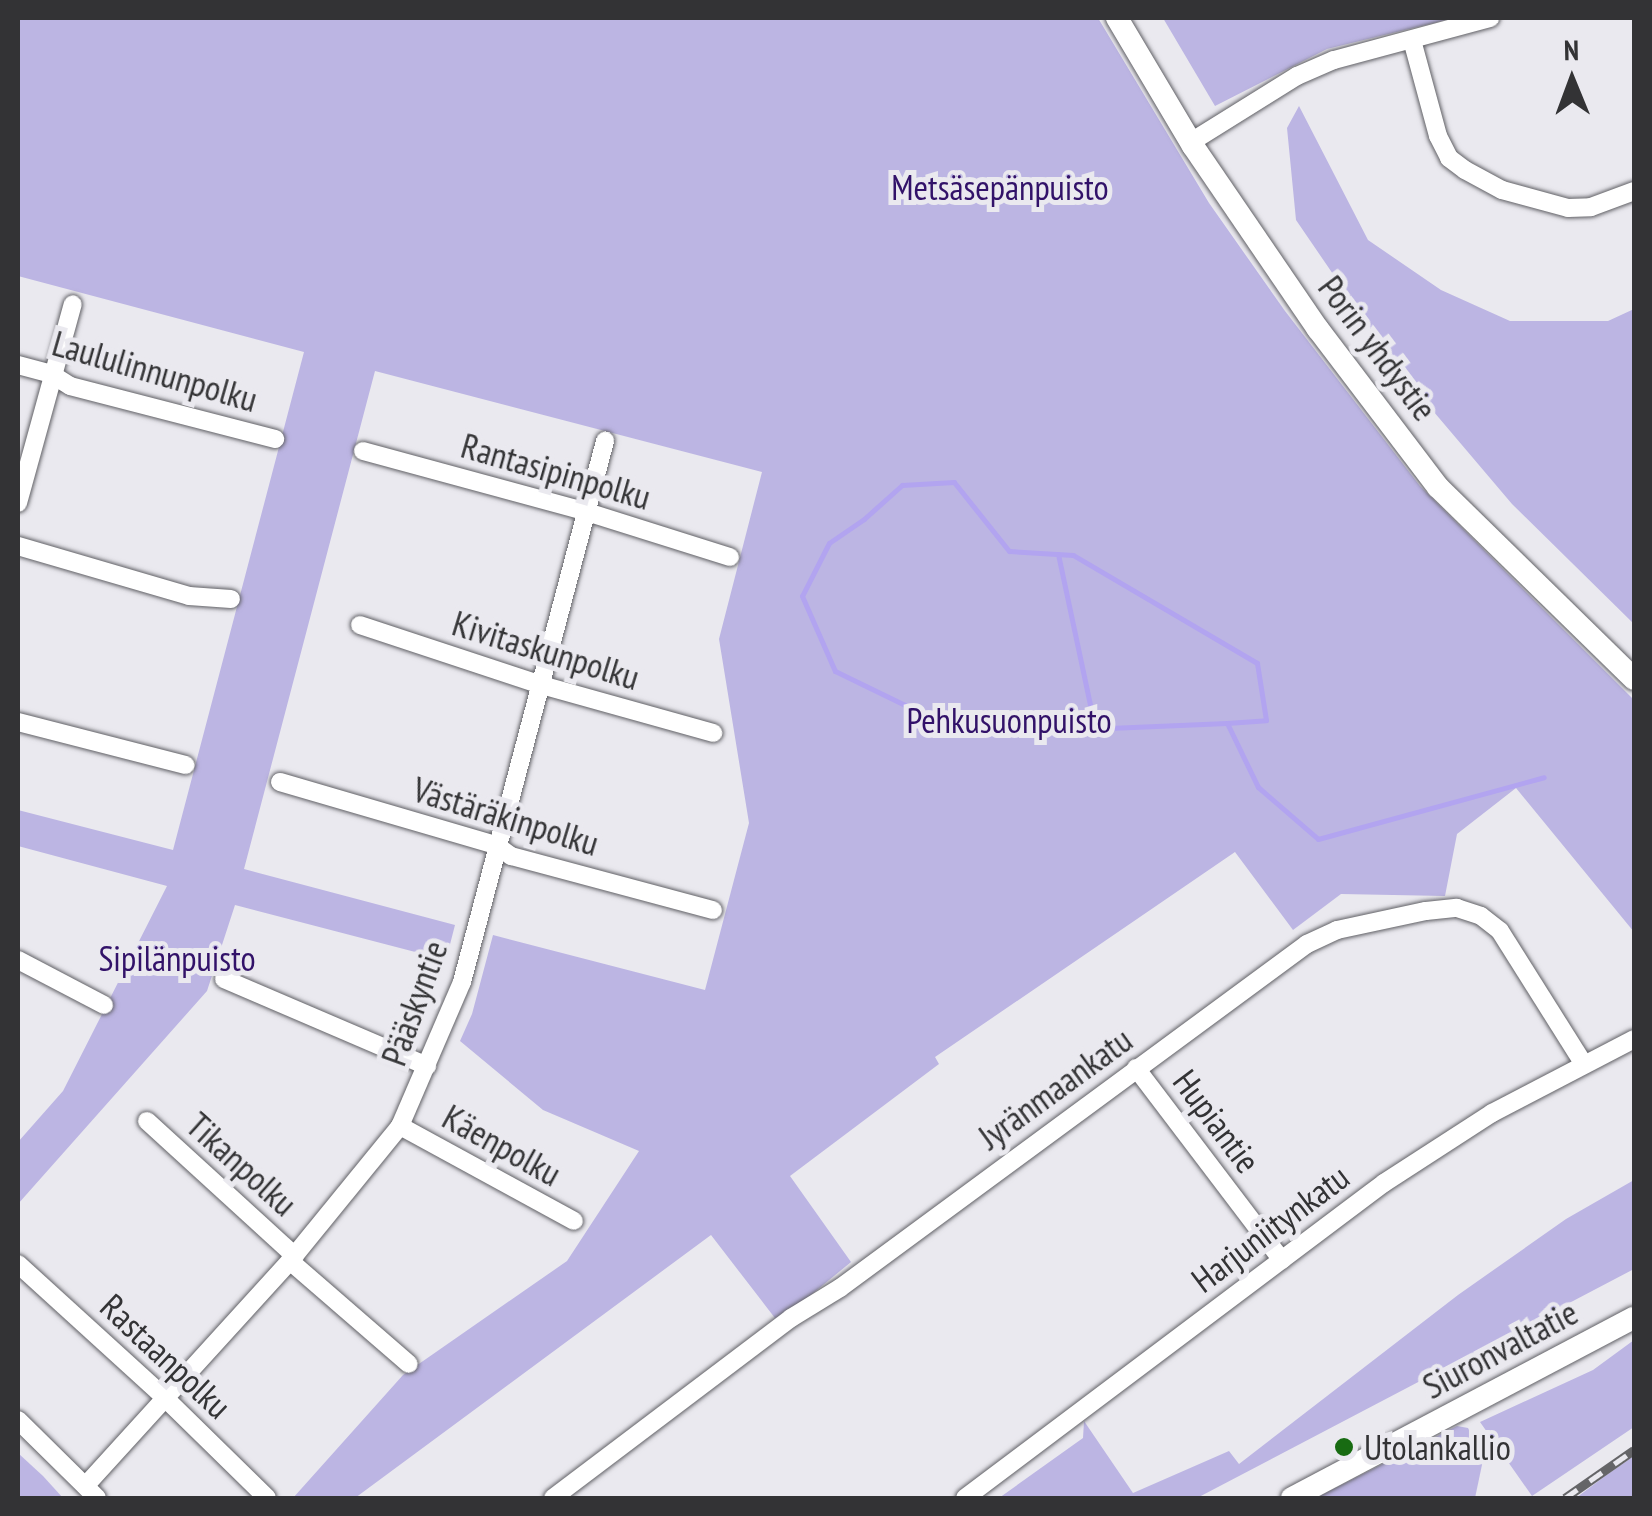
<!DOCTYPE html>
<meta charset="utf-8">
<style>
body{margin:0}
#map{position:relative;width:1652px;height:1516px;overflow:hidden;background:#eae9ef;font-family:"PT Sans Narrow",sans-serif}
div>[style]{position:absolute}
.green>*{inset:0;background:#bcb5e3}
.stream>*{height:5px;margin:-2.5px;padding:0 2.5px;transform-origin:2.5px;border-radius:2.5px;background:#b2a4f0}
.roads{filter:drop-shadow(0 0 2px #606065) drop-shadow(0 0 2px #606065)}
.minor>*{height:18px;margin:-9px;padding:0 9px;transform-origin:9px;border-radius:9px;background:#fff}
.major>*{height:22px;margin:-11px;padding:0 11px;transform-origin:11px;border-radius:11px;background:#fff}
.rail>*{height:9px;margin-top:-4.5px;transform-origin:0;background:repeating-linear-gradient(90deg,#eae9ef 0 15px,#656568 0 30px);box-sizing:border-box;border-block:2px solid #656568}
.dots>*{width:28px;height:28px;translate:-50% -50%;box-sizing:border-box;border:5px solid #eae9ef;border-radius:50%}
span{translate:-50% -50%;white-space:nowrap;text-align:center;line-height:1.15;-webkit-text-stroke:10px #eae9ef;paint-order:stroke}
.park-label{font-size:35px;color:#321269}
.street-label{font-size:35px;color:#333335}
.poi-label{font-size:35px;color:#333335}
.left{translate:0 -50%;text-align:left}
.frame{position:absolute;inset:0;border:20px solid #333335;pointer-events:none}
.north{position:absolute;left:1522px;top:30px;width:100px;height:100px;-webkit-text-stroke:8px #eae9ef;paint-order:stroke;rotate:359deg;font-size:28px;font-weight:700;line-height:40px;text-align:center;color:#333335}
.north::after{content:'';display:block;margin:auto;width:35px;height:45px;background:#333335;clip-path:polygon(50% 0,100% 100%,50% 72%,0 100%)}
</style>
<div id="map">
<div class="green">
<i style="clip-path:polygon(18px 18px,1098px 18px,1209px 203px,1285px 311px,1420px 486px,1634px 700px,1634px 932px,1516px 788px,1457px 834px,1445px 896px,1341px 894px,1293px 930px,1235px 852px,935px 1057px,939px 1064px,790px 1176px,851px 1262px,778px 1322px,711px 1235px,355px 1498px,293px 1498px,403px 1375px,567px 1261px,639px 1151px,543px 1110px,460px 1041px,472px 1014px,493px 935px,705px 990px,749px 823px,719px 639px,762px 472px,375px 371px,244px 869px,455px 925px,446px 960px,235px 905px,207px 991px,18px 1204px,18px 1142px,63px 1091px,167px 886px,18px 846px,18px 810px,173px 850px,304px 352px,18px 276px)"></i>
<i style="clip-path:polygon(1163px 18px,1454px 18px,1327px 49px,1215px 106px)"></i>
<i style="clip-path:polygon(1299px 106px,1368px 240px,1441px 290px,1510px 321px,1608px 321px,1634px 309px,1634px 624px,1512px 504px,1400px 372px,1296px 220px,1287px 128px)"></i>
<i style="clip-path:polygon(1634px 1180px,1634px 1269px,1197px 1498px,999px 1498px,1083px 1438px,1084px 1421px,1133px 1493px,1229px 1451px,1239px 1464px,1458px 1295px,1566px 1219px)"></i>
<i style="clip-path:polygon(1634px 1340px,1634px 1427px,1532px 1496px,1480px 1422px,1593px 1370px)"></i>
<i style="clip-path:polygon(1457px 1426px,1468px 1428px,1483px 1460px,1475px 1498px,1316px 1498px)"></i>
<i style="clip-path:polygon(18px 1453px,43px 1476px,63px 1498px,18px 1498px)"></i>
<i style="clip-path:polygon(1634px 1456px,1634px 1498px,1576px 1498px,1605px 1476px)"></i>
</div>
<div class="stream">
<i style="left:1058px;top:554px;width:178px;rotate:78deg"></i>
<i style="left:1227px;top:723px;width:39px;rotate:-4deg"></i>
<i style="left:1266px;top:720px;width:58px;rotate:-99deg"></i>
<i style="left:1257px;top:663px;width:213px;rotate:-149.6deg"></i>
<i style="left:1073px;top:555px;width:64px;rotate:-176.4deg"></i>
<i style="left:1009px;top:551px;width:88px;rotate:-128.6deg"></i>
<i style="left:954px;top:482px;width:52px;rotate:176.7deg"></i>
<i style="left:902px;top:485px;width:51px;rotate:138.2deg"></i>
<i style="left:864px;top:519px;width:42px;rotate:145.6deg"></i>
<i style="left:829px;top:543px;width:59px;rotate:117deg"></i>
<i style="left:802px;top:596px;width:82px;rotate:66.3deg"></i>
<i style="left:835px;top:671px;width:144px;rotate:25.9deg"></i>
<i style="left:965px;top:734px;width:262px;rotate:-2.4deg"></i>
<i style="left:1227px;top:723px;width:71px;rotate:64.2deg"></i>
<i style="left:1258px;top:787px;width:79px;rotate:40.9deg"></i>
<i style="left:1318px;top:839px;width:234px;rotate:-15.3deg"></i>
</div>
<div class="roads">
<div class="minor">
<i style="left:1412px;top:40px;width:99px;rotate:74.8deg"></i>
<i style="left:1438px;top:136px;width:25px;rotate:63deg"></i>
<i style="left:1449px;top:158px;width:20px;rotate:37deg"></i>
<i style="left:1465px;top:170px;width:42px;rotate:28.4deg"></i>
<i style="left:1502px;top:190px;width:68px;rotate:15.3deg"></i>
<i style="left:1568px;top:208px;width:23px;rotate:-2deg"></i>
<i style="left:1591px;top:207px;width:46px;rotate:-20.4deg"></i>
<i style="left:1191px;top:142px;width:125px;rotate:-31.9deg"></i>
<i style="left:1297px;top:76px;width:40px;rotate:-23.4deg"></i>
<i style="left:1334px;top:60px;width:162px;rotate:-15.1deg"></i>
<i style="left:18px;top:365px;width:34px;rotate:15deg"></i>
<i style="left:51px;top:374px;width:22px;rotate:32deg"></i>
<i style="left:70px;top:386px;width:212px;rotate:14.5deg"></i>
<i style="left:363px;top:451px;width:229px;rotate:15.2deg"></i>
<i style="left:584px;top:511px;width:153px;rotate:17.5deg"></i>
<i style="left:18px;top:503px;width:206px;rotate:-74.6deg"></i>
<i style="left:18px;top:546px;width:178px;rotate:16.3deg"></i>
<i style="left:189px;top:596px;width:42px;rotate:4.1deg"></i>
<i style="left:360px;top:625px;width:188px;rotate:18.3deg"></i>
<i style="left:538px;top:684px;width:182px;rotate:15.6deg"></i>
<i style="left:18px;top:722px;width:173px;rotate:14.4deg"></i>
<i style="left:280px;top:782px;width:225px;rotate:16.3deg"></i>
<i style="left:496px;top:845px;width:19px;rotate:36deg"></i>
<i style="left:511px;top:856px;width:209px;rotate:15deg"></i>
<i style="left:18px;top:960px;width:97px;rotate:27.6deg"></i>
<i style="left:224px;top:979px;width:221px;rotate:23.2deg"></i>
<i style="left:1136px;top:1068px;width:241px;rotate:52.8deg"></i>
<i style="left:147px;top:1121px;width:200px;rotate:42.4deg"></i>
<i style="left:400px;top:1126px;width:198px;rotate:28.6deg"></i>
<i style="left:290px;top:1261px;width:157px;rotate:40.9deg"></i>
<i style="left:18px;top:1264px;width:197px;rotate:42.3deg"></i>
<i style="left:164px;top:1397px;width:144px;rotate:44.4deg"></i>
<i style="left:18px;top:1420px;width:111px;rotate:44.6deg"></i>
<i style="left:87px;top:1484px;width:302px;rotate:-47.7deg"></i>
<i style="left:290px;top:1261px;width:174px;rotate:-50.8deg"></i>
<i style="left:400px;top:1126px;width:157px;rotate:-66.7deg"></i>
<i style="left:462px;top:982px;width:560px;rotate:-75.19deg"></i>
<i style="left:553px;top:1498px;width:298px;rotate:-37.1deg"></i>
<i style="left:791px;top:1318px;width:57px;rotate:-31.5deg"></i>
<i style="left:840px;top:1288px;width:580px;rotate:-36.38deg"></i>
<i style="left:1307px;top:944px;width:33px;rotate:-25deg"></i>
<i style="left:1337px;top:930px;width:91px;rotate:-12.1deg"></i>
<i style="left:1426px;top:911px;width:31px;rotate:-6deg"></i>
<i style="left:1457px;top:908px;width:25px;rotate:18deg"></i>
<i style="left:1481px;top:916px;width:24px;rotate:38deg"></i>
<i style="left:1500px;top:931px;width:156px;rotate:57.8deg"></i>
<i style="left:965px;top:1498px;width:524px;rotate:-36.94deg"></i>
<i style="left:1384px;top:1183px;width:129px;rotate:-32.9deg"></i>
<i style="left:1492px;top:1113px;width:160px;rotate:-27.5deg"></i>
</div>
<div class="major">
<i style="left:1117px;top:18px;width:149px;rotate:59.3deg"></i>
<i style="left:1193px;top:146px;width:222px;rotate:55.7deg"></i>
<i style="left:1318px;top:329px;width:198px;rotate:52.8deg"></i>
<i style="left:1438px;top:487px;width:274px;rotate:44.4deg"></i>
<i style="left:1292px;top:1498px;width:386px;rotate:-27.8deg"></i>
</div>
</div>
<div class="rail">
<i style="left:1565px;top:1498px;width:84px;rotate:-34.8deg"></i>
</div>
<div class="dots">
<i style="left:1344px;top:1447px;background:#186b12"></i>
</div>
<div class="park-label">
<span style="left:1000px;top:187px">Metsäsepänpuisto</span>
<span style="left:1009px;top:720px">Pehkusuonpuisto</span>
<span style="left:177px;top:958px">Sipilänpuisto</span>
</div>
<div class="street-label">
<span style="left:1378px;top:348px;rotate:53deg">Porin yhdystie</span>
<span style="left:155px;top:371px;rotate:16deg">Laululinnunpolku</span>
<span style="left:556px;top:471px;rotate:16deg">Rantasipinpolku</span>
<span style="left:546px;top:650px;rotate:17deg">Kivitaskunpolku</span>
<span style="left:506px;top:816px;rotate:17deg">Västäräkinpolku</span>
<span style="left:414px;top:1003px;rotate:-70deg">Pääskyntie</span>
<span style="left:1055px;top:1088px;rotate:-36deg">Jyränmaankatu</span>
<span style="left:1217px;top:1121px;rotate:53deg">Hupiantie</span>
<span style="left:502px;top:1145px;rotate:29deg">Käenpolku</span>
<span style="left:242px;top:1164px;rotate:42deg">Tikanpolku</span>
<span style="left:1270px;top:1228px;rotate:-37deg">Harjuniitynkatu</span>
<span style="left:1500px;top:1349px;rotate:-28deg">Siuronvaltatie</span>
<span style="left:166px;top:1356px;rotate:43deg">Rastaanpolku</span>
</div>
<div class="poi-label">
<span class="left" style="left:1364px;top:1447px">Utolankallio</span>
</div>
<div class="frame"></div>
<div class="north">N</div>
</div>
